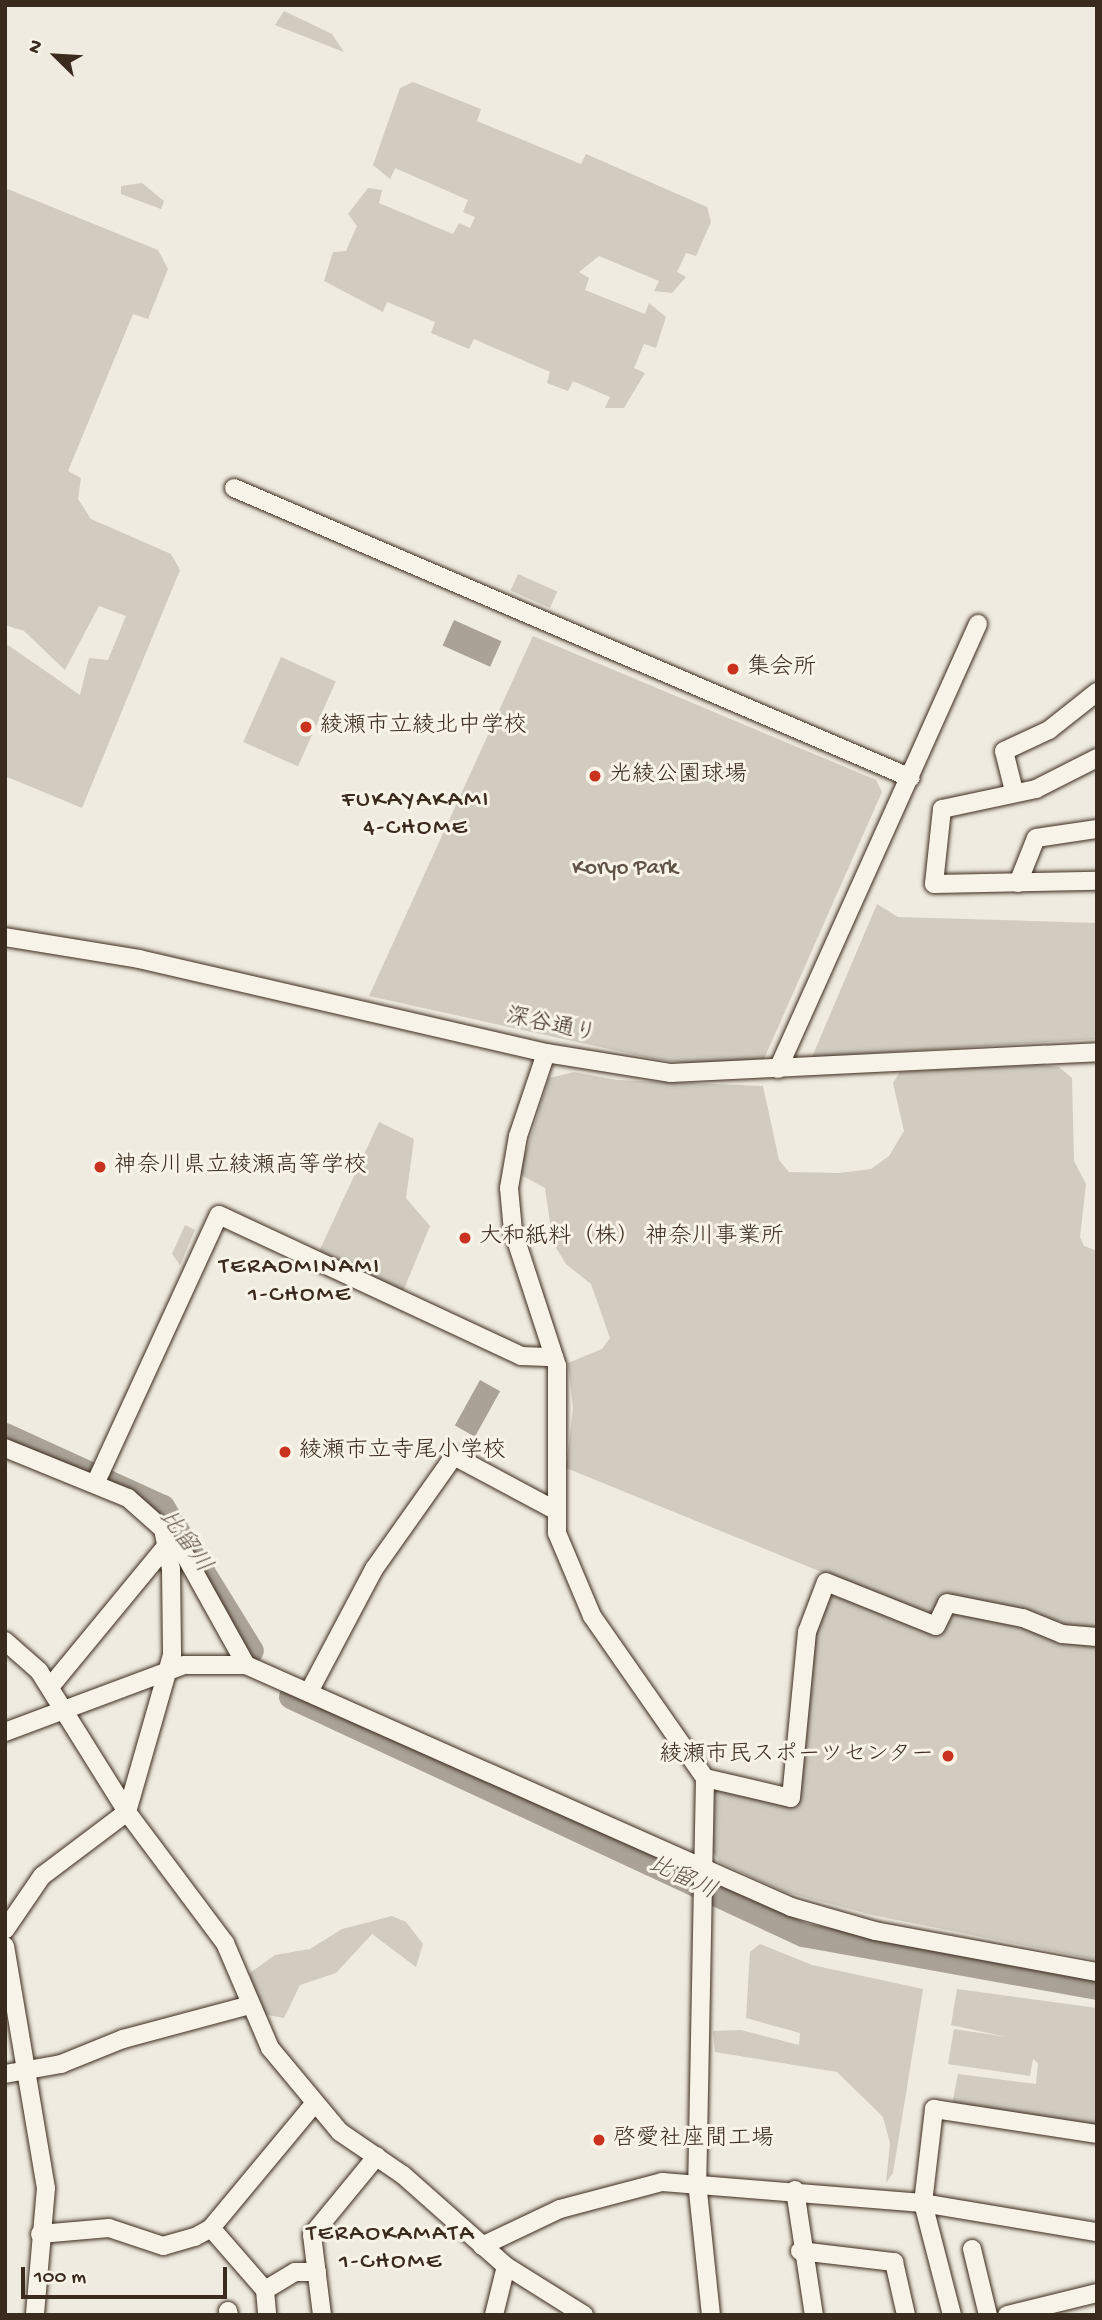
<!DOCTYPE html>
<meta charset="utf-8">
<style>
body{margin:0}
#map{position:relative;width:1102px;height:2320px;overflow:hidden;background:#efebe0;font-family:"Gochi Hand","Klee One",sans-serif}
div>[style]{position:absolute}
.green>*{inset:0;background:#d1cbc0;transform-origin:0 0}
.water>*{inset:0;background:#aaa296;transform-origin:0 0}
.river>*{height:24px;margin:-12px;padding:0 12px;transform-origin:12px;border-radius:12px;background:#aaa296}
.roads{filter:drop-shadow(0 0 2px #3b2a1e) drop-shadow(0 0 2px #3b2a1e)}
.minor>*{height:18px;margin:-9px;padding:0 9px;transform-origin:9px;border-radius:9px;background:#f7f3e8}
.dots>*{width:19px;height:19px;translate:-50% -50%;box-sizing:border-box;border:4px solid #f7f3e8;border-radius:50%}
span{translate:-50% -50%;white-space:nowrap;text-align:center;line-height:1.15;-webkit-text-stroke:6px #f7f3e8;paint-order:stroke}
.poi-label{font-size:23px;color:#3b2a1e}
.left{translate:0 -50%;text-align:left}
.right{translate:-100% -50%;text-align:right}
.park-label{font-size:23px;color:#605246}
.street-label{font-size:23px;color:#3b2a1e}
.neighbourhood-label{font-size:24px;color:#3b2a1e;letter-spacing:2px}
.water-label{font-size:24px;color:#625448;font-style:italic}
.frame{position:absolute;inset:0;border:7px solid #3b2a1e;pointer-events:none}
.north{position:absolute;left:21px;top:21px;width:70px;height:70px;-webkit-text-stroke:5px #f7f3e8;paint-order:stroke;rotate:294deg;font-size:19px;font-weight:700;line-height:28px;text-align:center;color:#3b2a1e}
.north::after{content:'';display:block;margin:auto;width:24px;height:32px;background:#3b2a1e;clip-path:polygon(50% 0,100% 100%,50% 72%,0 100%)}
.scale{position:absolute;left:21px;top:2267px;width:206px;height:32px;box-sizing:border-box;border:4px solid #3b2a1e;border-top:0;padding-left:9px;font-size:21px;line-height:24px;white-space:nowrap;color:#3b2a1e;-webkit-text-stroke:5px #f7f3e8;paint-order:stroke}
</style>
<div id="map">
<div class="green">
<i style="clip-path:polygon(284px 11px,332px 34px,344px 52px,275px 25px)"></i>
<i style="clip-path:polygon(413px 82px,481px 109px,477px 121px,581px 164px,586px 154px,707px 207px,711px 222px,696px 256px,686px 253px,677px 272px,686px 277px,672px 293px,654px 291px,659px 281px,599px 256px,579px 272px,589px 278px,585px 290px,645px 314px,649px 303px,666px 317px,656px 348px,644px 344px,634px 368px,645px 373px,624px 408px,605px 408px,610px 397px,573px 381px,568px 391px,547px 383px,550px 372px,474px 339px,469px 349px,431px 333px,435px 322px,387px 302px,383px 312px,324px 281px,333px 252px,346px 251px,357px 226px,348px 214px,368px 188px,382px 190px,379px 203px,453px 234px,459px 223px,470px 228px,475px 217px,463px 212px,468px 200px,395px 168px,390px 179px,373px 165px,400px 88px)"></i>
<i style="clip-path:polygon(142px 183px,164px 201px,161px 209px,121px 194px,121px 186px)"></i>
<i style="clip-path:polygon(5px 188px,158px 250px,168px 269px,148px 319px,133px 314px,68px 471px,81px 478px,78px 499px,91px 519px,171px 554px,180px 570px,82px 808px,5px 776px,5px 643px,80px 695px,89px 658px,108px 660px,126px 616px,99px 606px,65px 670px,24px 631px,5px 625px)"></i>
<i style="left:518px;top:574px;width:43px;height:18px;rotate:24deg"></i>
<i style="clip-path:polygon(533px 636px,876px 780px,882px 792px,764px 1059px,697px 1064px,654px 1059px,369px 996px)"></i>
<i style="left:281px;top:657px;width:60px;height:93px;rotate:24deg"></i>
<i style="clip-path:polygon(877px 904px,898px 917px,1097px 923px,1097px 1039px,812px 1057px)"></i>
<i style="clip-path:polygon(1040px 1065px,1059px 1067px,1072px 1078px,1074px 1161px,1086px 1184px,1080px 1237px,1084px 1246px,1097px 1251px,1097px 1631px,1061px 1630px,958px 1598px,932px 1617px,566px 1468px,573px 1408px,568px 1363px,602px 1349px,610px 1338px,591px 1284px,566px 1264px,553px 1243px,545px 1188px,519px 1174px,549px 1078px,574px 1072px,617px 1080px,763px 1086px,779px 1160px,789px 1172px,839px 1173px,871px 1169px,889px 1156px,904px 1131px,893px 1083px,900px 1072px)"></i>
<i style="clip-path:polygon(379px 1122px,414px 1139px,406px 1198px,430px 1226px,402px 1294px,317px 1256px)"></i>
<i style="clip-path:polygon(185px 1225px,195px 1230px,180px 1265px,172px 1254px)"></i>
<i style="clip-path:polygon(834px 1591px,939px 1635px,958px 1607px,1097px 1643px,1097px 1960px,872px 1915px,785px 1892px,719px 1862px,713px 1851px,715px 1788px,794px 1804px,813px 1633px,826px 1594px)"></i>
<i style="clip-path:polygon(392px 1916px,406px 1922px,423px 1944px,416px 1967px,372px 1934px,336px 1973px,300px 1985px,284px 2018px,262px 2014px,246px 1988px,251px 1972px,275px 1955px,310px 1949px,342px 1929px)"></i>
<i style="clip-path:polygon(760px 1944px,812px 1965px,923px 1989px,893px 2173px,886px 2183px,890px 2143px,883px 2117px,837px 2072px,715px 2052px,713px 2031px,741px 2030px,799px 2045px,800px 2033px,746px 2018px,750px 1952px)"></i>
<i style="clip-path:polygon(957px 1989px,1097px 2008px,1097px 2127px,952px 2104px,958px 2074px,1036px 2084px,1038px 2063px,1033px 2059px,1030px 2076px,948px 2064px,954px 2029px,1007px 2037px,951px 2025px)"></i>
</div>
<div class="water">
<i style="left:454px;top:620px;width:52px;height:28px;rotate:24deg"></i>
<i style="left:480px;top:1380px;width:23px;height:52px;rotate:29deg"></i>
</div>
<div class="river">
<i style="left:5px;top:1435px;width:174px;rotate:24.5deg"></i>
<i style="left:163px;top:1507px;width:169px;rotate:58.3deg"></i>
<i style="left:291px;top:1697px;width:565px;rotate:24.93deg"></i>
<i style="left:803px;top:1935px;width:299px;rotate:10.2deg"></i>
</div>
<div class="roads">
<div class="minor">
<i style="left:234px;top:488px;width:736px;rotate:23.19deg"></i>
<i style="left:1097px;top:758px;width:68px;rotate:153.1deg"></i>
<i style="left:1036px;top:789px;width:96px;rotate:168deg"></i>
<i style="left:942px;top:809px;width:75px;rotate:96.1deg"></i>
<i style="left:934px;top:884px;width:163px;rotate:-1.1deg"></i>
<i style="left:1014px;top:791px;width:41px;rotate:-104deg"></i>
<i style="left:1004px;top:751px;width:50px;rotate:-25deg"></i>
<i style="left:1049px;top:730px;width:61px;rotate:-38.4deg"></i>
<i style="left:1018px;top:883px;width:48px;rotate:-68.2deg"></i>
<i style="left:1036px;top:838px;width:62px;rotate:-8.4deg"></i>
<i style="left:5px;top:937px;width:136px;rotate:9.3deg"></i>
<i style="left:139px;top:959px;width:418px;rotate:13deg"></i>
<i style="left:546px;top:1053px;width:127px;rotate:9.1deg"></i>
<i style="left:671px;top:1073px;width:427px;rotate:-2.8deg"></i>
<i style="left:546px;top:1053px;width:88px;rotate:108.6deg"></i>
<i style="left:518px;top:1136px;width:53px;rotate:99.8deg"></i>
<i style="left:509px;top:1188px;width:43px;rotate:84.7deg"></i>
<i style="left:513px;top:1231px;width:142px;rotate:71.9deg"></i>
<i style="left:557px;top:1366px;width:167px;rotate:90deg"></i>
<i style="left:557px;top:1533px;width:90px;rotate:67.1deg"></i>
<i style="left:592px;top:1616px;width:198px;rotate:55.1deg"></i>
<i style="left:705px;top:1778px;width:404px;rotate:91.1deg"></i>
<i style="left:697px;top:2182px;width:134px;rotate:84deg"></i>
<i style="left:778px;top:1069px;width:488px;rotate:-65.8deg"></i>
<i style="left:5px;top:1448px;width:133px;rotate:22.1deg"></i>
<i style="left:128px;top:1498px;width:47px;rotate:41.5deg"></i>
<i style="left:163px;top:1529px;width:41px;rotate:78.7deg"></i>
<i style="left:171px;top:1569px;width:86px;rotate:89.3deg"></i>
<i style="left:172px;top:1655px;width:163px;rotate:106deg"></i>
<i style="left:127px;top:1812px;width:164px;rotate:53.2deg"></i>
<i style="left:225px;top:1943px;width:114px;rotate:66.8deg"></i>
<i style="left:270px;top:2048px;width:109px;rotate:50.2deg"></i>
<i style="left:340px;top:2132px;width:76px;rotate:34.3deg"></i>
<i style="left:403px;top:2175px;width:137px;rotate:41.5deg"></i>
<i style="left:506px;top:2266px;width:92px;rotate:32.1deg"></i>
<i style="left:95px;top:1484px;width:296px;rotate:-65.3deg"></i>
<i style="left:219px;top:1215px;width:333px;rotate:25deg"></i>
<i style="left:521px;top:1356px;width:33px;rotate:2deg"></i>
<i style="left:168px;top:1544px;width:15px;rotate:23deg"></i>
<i style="left:182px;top:1550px;width:132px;rotate:60.9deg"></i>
<i style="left:5px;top:1641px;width:45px;rotate:41.4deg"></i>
<i style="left:39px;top:1671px;width:166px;rotate:58deg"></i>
<i style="left:127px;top:1812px;width:106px;rotate:143deg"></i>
<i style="left:42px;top:1876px;width:65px;rotate:124.4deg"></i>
<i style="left:50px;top:1687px;width:185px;rotate:-50.5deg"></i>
<i style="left:311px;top:1688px;width:135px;rotate:-62.1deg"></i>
<i style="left:374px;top:1569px;width:138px;rotate:-54.7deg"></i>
<i style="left:454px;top:1456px;width:112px;rotate:28.2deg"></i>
<i style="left:5px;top:1732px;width:191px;rotate:-20.5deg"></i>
<i style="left:184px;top:1665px;width:62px"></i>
<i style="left:246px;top:1665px;width:596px;rotate:23.94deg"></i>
<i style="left:791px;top:1907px;width:87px;rotate:15.9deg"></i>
<i style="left:875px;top:1931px;width:226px;rotate:10.5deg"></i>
<i style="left:705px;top:1778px;width:88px;rotate:13.1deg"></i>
<i style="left:791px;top:1798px;width:167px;rotate:-84.5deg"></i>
<i style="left:807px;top:1632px;width:53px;rotate:-69.2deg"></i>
<i style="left:826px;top:1582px;width:118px;rotate:21.8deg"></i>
<i style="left:936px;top:1626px;width:25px;rotate:-64deg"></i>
<i style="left:947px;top:1603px;width:77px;rotate:11.2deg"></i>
<i style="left:1023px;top:1618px;width:42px;rotate:22.3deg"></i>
<i style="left:1062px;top:1634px;width:35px;rotate:5deg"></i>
<i style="left:5px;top:1946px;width:245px;rotate:80.4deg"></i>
<i style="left:46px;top:2188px;width:127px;rotate:95deg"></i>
<i style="left:5px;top:2074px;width:57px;rotate:-10.1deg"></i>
<i style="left:61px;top:2064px;width:67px;rotate:-22deg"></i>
<i style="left:123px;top:2039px;width:131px;rotate:-15deg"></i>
<i style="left:795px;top:2190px;width:126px;rotate:81.4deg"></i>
<i style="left:211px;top:2228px;width:82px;rotate:48.9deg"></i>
<i style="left:265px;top:2290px;width:25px;rotate:85deg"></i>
<i style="left:40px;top:2234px;width:69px;rotate:-5deg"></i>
<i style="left:109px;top:2228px;width:57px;rotate:18.4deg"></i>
<i style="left:163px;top:2246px;width:33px;rotate:-16deg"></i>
<i style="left:195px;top:2237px;width:18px;rotate:-29deg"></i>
<i style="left:211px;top:2228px;width:161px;rotate:-50.3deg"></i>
<i style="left:482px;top:2246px;width:86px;rotate:-25.4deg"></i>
<i style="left:560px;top:2209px;width:106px;rotate:-14.8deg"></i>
<i style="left:662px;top:2182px;width:262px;rotate:4.6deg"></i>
<i style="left:923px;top:2203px;width:176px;rotate:9.5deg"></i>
<i style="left:972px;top:2249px;width:68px;rotate:76.4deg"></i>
<i style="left:800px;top:2251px;width:95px;rotate:6.7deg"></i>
<i style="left:894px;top:2262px;width:54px;rotate:77.2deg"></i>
<i style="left:265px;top:2290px;width:35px;rotate:-31deg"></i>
<i style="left:295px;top:2272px;width:22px"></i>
<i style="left:228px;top:2311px;width:4px;rotate:76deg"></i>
<i style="left:322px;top:2315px;width:81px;rotate:-97.1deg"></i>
<i style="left:312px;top:2235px;width:102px;rotate:-50.6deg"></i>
<i style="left:494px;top:2315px;width:50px;rotate:-76.2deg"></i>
<i style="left:952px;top:2315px;width:116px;rotate:-104.5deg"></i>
<i style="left:923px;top:2203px;width:95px;rotate:-83.3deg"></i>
<i style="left:934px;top:2109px;width:165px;rotate:8.7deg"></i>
<i style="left:1007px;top:2315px;width:93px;rotate:-13.7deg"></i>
</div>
</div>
<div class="dots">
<i style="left:733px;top:669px;background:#c8321e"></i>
<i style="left:306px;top:727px;background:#c8321e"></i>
<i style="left:595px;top:776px;background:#c8321e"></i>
<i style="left:100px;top:1167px;background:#c8321e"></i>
<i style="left:465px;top:1238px;background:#c8321e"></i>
<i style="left:285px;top:1452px;background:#c8321e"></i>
<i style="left:948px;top:1756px;background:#c8321e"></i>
<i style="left:599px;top:2140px;background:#c8321e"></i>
</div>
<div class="poi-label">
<span class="left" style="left:747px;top:669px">集会所</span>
<span class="left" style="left:320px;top:727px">綾瀬市立綾北中学校</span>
<span class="left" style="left:609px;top:776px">光綾公園球場</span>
<span class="left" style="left:114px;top:1167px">神奈川県立綾瀬高等学校</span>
<span class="left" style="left:479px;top:1238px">大和紙料（株） 神奈川事業所</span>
<span class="left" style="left:299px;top:1452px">綾瀬市立寺尾小学校</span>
<span class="right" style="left:934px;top:1756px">綾瀬市民スポーツセンター</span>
<span class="left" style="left:613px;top:2140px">啓愛社座間工場</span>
</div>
<div class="park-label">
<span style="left:625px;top:869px">Koryo Park</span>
</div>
<div class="street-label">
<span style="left:551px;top:1027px;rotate:12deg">深谷通り</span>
</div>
<div class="neighbourhood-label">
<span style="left:416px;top:815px">FUKAYAKAMI<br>4-CHOME</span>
<span style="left:300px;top:1282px">TERAOMINAMI<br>1-CHOME</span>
<span style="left:391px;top:2249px">TERAOKAMATA<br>1-CHOME</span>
</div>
<div class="water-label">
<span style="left:184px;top:1542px;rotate:54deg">比留川</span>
<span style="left:682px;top:1879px;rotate:25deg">比留川</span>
</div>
<div class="frame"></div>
<div class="north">N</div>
<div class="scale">100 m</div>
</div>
